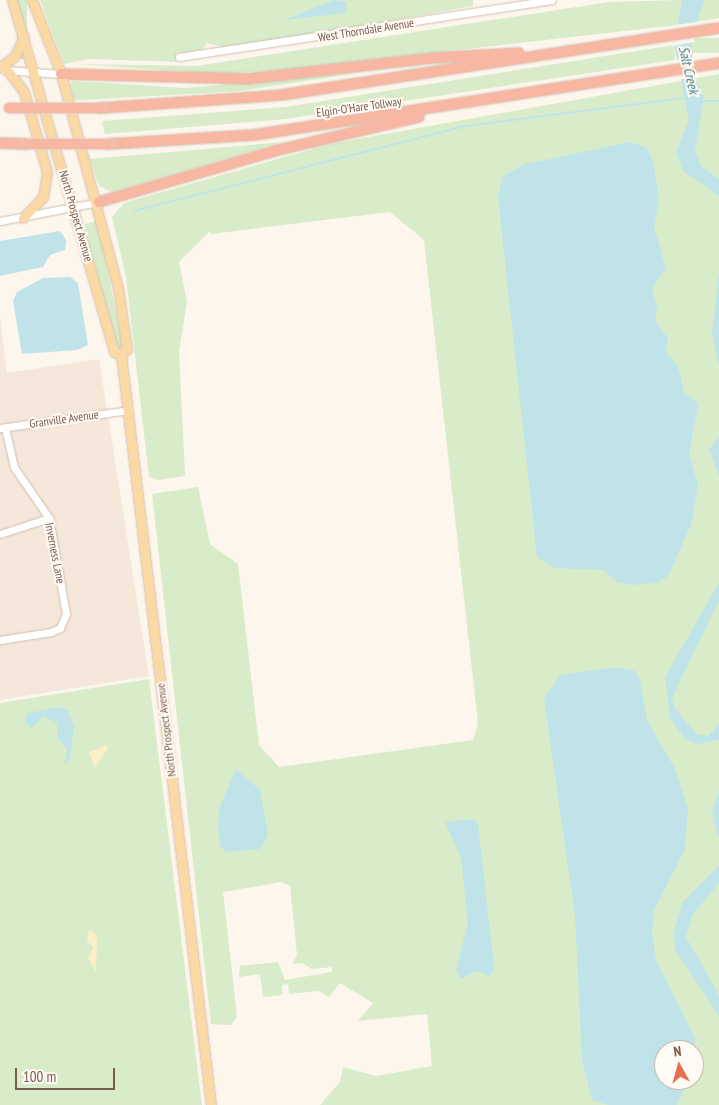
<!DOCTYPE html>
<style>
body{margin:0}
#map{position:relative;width:719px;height:1105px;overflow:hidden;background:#fdf6ec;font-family:"PT Sans Narrow",sans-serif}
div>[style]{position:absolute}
.residential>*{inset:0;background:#f5e8da}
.green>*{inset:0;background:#d8ecc9;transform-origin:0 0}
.sand>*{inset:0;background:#fcefc7}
.water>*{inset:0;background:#bfe3e8}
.pier>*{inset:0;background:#fdf6ec;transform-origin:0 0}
.stream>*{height:2px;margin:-1px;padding:0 1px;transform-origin:1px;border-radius:1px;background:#bfe3e8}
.roads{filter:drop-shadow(0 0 1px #d1beb0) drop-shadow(0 0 1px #d1beb0)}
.minor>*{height:7px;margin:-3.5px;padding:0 3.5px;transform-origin:3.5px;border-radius:3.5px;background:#fff}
.major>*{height:9px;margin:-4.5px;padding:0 4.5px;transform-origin:4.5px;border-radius:4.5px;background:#fbd9a5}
.highway>*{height:10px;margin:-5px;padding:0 5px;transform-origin:5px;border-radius:5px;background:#f7b7a3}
.bridges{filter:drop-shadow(0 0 1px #dad1cd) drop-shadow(0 0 1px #dad1cd)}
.highway-bridge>*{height:10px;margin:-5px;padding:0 5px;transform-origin:5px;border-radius:5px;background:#f7b7a3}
span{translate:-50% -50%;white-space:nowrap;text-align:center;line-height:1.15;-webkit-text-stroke:4px #fffaf3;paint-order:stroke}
.street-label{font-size:12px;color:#7a5c4d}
.water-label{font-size:14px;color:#437c86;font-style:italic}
.north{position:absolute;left:654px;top:1040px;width:50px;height:50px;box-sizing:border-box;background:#fffaf3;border:1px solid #cabbb1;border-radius:50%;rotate:353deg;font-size:14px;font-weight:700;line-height:20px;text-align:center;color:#7a5c4d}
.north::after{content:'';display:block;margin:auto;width:18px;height:22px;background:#e76f51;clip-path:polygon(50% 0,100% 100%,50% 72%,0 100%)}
.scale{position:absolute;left:15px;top:1068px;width:100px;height:22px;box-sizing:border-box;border:2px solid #7a5c4d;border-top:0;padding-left:6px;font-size:15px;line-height:18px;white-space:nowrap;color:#7a5c4d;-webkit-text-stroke:4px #fffaf3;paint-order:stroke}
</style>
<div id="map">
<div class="residential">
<i style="clip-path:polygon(0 316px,7px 373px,99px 359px,149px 676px,0 700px)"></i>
</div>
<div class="green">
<i style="left:17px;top:0;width:10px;height:59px"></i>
<i style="clip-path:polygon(40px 0,473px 0,473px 6px,299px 37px,223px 47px,207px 43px,202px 50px,176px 53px,177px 62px,89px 59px,64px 64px)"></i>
<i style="clip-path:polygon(682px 0,678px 25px,291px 69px,222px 74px,75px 64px,196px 66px,609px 2px)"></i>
<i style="clip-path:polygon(704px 0,719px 0,719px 18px,694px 22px)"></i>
<i style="left:719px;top:38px;width:15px;height:28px;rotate:90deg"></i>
<i style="clip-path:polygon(674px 45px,675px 60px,286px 119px,105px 134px,102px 121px,285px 107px)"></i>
<i style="clip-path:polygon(358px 73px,239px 91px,83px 100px,74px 100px,70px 86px,72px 81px,185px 88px)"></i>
<i style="clip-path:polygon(evenodd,719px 74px,719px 1105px,320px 1105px,340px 1082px,343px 1067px,376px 1076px,432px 1066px,427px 1014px,358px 1021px,373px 1003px,340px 983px,329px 997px,319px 991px,289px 994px,288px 984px,282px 985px,283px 995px,263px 997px,260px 974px,239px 977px,240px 966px,278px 962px,285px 980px,332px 972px,332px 967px,312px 969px,302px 963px,292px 964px,297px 955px,290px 886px,281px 882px,223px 892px,237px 1017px,231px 1025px,211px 1024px,152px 494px,198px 487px,210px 544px,238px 564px,259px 745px,279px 767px,473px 740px,478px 724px,424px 240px,390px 212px,210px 234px,210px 231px,179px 262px,187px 302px,179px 352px,185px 476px,158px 480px,149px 477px,126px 277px,112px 217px,124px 203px,330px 144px,719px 74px,664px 1050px,694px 1050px,694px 1080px,664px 1080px,664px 1050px)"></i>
<i style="clip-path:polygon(283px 142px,112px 192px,99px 186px,90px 159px)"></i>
<i style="clip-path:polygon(96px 221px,105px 258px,123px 347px,118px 348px,86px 233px,85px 224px)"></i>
<i style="clip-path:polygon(149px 679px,202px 1105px,0 1105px,0 703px)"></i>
</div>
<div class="sand">
<i style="clip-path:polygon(106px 745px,108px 748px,95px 767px,89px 752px)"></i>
<i style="clip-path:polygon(89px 930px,96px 933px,97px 941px,96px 972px,88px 958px,93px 948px,87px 940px)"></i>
</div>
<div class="water">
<i style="clip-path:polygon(334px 0,347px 2px,345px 13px,284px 20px)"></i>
<i style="clip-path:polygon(682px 0,704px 0,691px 42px,696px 82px,704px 97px,695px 151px,701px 166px,719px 179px,719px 196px,683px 171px,676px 152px,689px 120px,674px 45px)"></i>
<i style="clip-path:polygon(630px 142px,647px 148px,653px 161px,659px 201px,654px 227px,666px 268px,652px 289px,657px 307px,655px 321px,668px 338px,666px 352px,678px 366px,684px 392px,698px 404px,689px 454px,698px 485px,691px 525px,668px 576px,657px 583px,631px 585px,617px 582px,604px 570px,555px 568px,537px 557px,498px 197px,503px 176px,525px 164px)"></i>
<i style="clip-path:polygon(60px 231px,66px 240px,65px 250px,50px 255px,43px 267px,0 276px,0 241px)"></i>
<i style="clip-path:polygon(719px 272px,719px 365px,712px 333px)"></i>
<i style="clip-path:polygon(70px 277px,78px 283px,88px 345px,77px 350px,22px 354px,13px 301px,17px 292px,43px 278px)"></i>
<i style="clip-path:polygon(719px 437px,719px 476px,709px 449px)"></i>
<i style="clip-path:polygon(719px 583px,719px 600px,672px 698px,675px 709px,697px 734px,709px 736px,719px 723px,719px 740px,697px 744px,685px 739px,670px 718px,665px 677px)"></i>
<i style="clip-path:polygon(617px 667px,635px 671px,640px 680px,647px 720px,675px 769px,688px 809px,685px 849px,654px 910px,652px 932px,656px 960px,695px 1038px,694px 1054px,694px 1050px,664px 1050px,664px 1080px,689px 1080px,677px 1105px,609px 1105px,592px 1100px,582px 1059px,575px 915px,544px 699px,560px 675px)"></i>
<i style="clip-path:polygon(60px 707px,68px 710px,74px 727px,70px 759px,65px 765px,67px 749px,58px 738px,57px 723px,44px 716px,31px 728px,25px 722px,28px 713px)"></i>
<i style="clip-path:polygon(236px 769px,260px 790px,268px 835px,260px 849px,227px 852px,220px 846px,218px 826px,220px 806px)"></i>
<i style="clip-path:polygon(719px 791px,719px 838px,712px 812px)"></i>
<i style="clip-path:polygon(474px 819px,478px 824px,494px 969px,490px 976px,476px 971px,461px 979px,456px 970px,468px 923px,461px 857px,445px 822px)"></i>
<i style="clip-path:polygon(719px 866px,719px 883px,693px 914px,686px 937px,719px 995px,719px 1016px,676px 951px,673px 935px,682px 903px)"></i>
</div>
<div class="pier">
<i style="clip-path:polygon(697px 22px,694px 42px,672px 46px,675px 25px)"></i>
<i style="left:694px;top:57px;width:20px;height:21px;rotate:81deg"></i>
</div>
<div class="stream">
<i style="left:701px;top:101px;width:18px"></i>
<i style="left:134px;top:211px;width:342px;rotate:-14.4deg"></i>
<i style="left:465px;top:126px;width:225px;rotate:-7.2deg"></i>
</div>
<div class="roads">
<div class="minor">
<i style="left:179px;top:57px;width:377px;rotate:-8.7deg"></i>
<i style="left:5px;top:70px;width:56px;rotate:4.1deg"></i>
<i style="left:0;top:221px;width:101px;rotate:-10.9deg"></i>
<i style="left:0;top:428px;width:130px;rotate:-7.9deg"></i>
<i style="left:0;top:534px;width:52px;rotate:-18.1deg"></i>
<i style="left:0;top:640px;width:52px;rotate:-8.9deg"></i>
<i style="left:51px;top:632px;width:10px;rotate:-24deg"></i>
<i style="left:60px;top:628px;width:15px;rotate:-67deg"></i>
<i style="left:66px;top:614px;width:97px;rotate:-100deg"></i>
<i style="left:49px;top:518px;width:62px;rotate:-124.5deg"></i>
<i style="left:14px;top:467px;width:40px;rotate:-103deg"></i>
</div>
<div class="major">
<i style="left:12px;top:0;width:366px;rotate:73.8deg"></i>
<i style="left:114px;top:352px;width:8px;rotate:23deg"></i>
<i style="left:32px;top:0;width:79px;rotate:68.6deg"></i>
<i style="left:61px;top:74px;width:221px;rotate:75.1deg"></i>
<i style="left:118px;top:288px;width:62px;rotate:81.6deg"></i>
<i style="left:127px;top:349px;width:8px;rotate:135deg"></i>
<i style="left:121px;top:355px;width:755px;rotate:83.16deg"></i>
<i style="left:0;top:67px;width:19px;rotate:-36deg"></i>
<i style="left:15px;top:56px;width:22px;rotate:-66deg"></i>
<i style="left:7px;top:70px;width:28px;rotate:52deg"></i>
<i style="left:24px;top:92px;width:83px;rotate:74deg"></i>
<i style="left:47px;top:172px;width:25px;rotate:99deg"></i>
<i style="left:43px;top:197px;width:29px;rotate:134deg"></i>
</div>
<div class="highway">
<i style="left:61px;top:74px;width:185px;rotate:1.5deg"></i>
<i style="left:246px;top:79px;width:187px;rotate:-6.4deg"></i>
<i style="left:432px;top:58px;width:87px;rotate:-3.3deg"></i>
<i style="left:101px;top:108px;width:180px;rotate:-4.1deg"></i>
<i style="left:281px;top:95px;width:443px;rotate:-8.7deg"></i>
<i style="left:0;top:143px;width:26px;rotate:2deg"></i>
<i style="left:109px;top:144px;width:145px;rotate:-3.6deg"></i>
<i style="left:254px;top:135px;width:471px;rotate:-8.8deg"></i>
<i style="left:99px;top:202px;width:182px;rotate:-16.2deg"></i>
<i style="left:274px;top:151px;width:149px;rotate:-13.2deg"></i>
</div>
</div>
<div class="bridges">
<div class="highway-bridge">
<i style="left:9px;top:108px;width:92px"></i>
<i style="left:26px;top:144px;width:83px"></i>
</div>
</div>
<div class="street-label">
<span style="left:366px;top:30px;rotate:-9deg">West Thorndale Avenue</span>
<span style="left:359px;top:107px;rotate:-8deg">Elgin-O'Hare Tollway</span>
<span style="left:76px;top:216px;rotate:74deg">North Prospect Avenue</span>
<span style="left:64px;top:419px;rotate:-8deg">Granville Avenue</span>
<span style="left:55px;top:553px;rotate:79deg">Inverness Lane</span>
<span style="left:166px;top:730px;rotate:-97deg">North Prospect Avenue</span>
</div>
<div class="water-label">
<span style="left:689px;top:70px;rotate:77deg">Salt Creek</span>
</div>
<div class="north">N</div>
<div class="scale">100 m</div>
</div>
